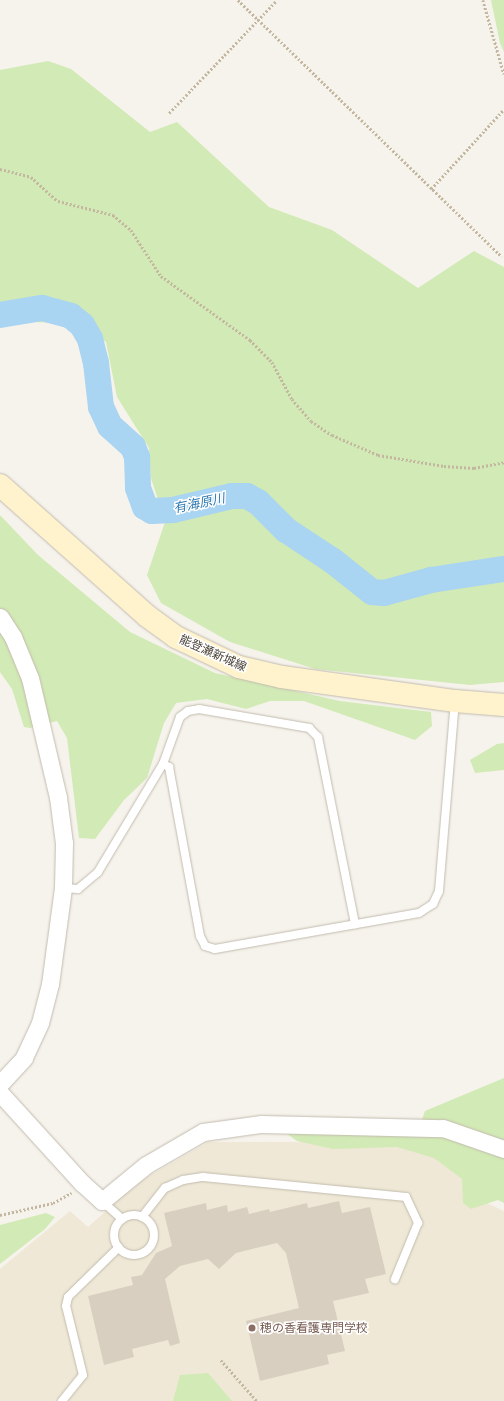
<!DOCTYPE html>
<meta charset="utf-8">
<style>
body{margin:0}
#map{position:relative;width:504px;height:1401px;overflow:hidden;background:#f6f3ec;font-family:Cabin,"Noto Sans JP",sans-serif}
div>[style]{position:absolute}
.education>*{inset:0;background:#efe8d6}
.green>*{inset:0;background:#d2eab5}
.river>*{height:26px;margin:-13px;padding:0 13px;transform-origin:13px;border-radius:13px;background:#a9d4f2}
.building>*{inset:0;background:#d8cfc1}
.path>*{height:2.5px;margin-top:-1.25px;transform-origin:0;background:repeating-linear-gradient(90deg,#c4b79f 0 2px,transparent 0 4px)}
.roads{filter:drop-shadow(0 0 1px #c2bbae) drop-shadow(0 0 1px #c2bbae)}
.lane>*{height:8px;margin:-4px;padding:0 4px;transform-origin:4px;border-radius:4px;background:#fff}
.lane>.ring{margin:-4px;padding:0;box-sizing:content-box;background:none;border:8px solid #fff;border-radius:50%}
.street>*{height:17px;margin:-8.5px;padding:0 8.5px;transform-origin:8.5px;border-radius:8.5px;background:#fff}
.secondary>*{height:22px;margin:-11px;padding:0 11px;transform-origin:11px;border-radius:11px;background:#fff3cd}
.dots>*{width:11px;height:11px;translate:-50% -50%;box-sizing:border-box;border:2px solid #fff;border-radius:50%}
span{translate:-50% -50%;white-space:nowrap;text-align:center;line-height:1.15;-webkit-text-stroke:3px #fff;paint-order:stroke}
.street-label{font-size:12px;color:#4b4439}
.education-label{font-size:12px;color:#785e54}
.left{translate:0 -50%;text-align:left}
.water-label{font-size:13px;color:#2e7ab2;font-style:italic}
</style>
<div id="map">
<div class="education">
<i style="clip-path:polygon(208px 1142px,411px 1142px,459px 1169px,474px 1197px,504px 1211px,504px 1401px,0 1401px,0 1269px,70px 1211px,88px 1227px,137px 1183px)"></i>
</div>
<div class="green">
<i style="clip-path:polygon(491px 0,504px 0,504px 52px,500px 43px)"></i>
<i style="clip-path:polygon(48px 61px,71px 69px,150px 132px,177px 122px,269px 207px,332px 230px,418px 288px,474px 251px,504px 267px,504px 682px,470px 685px,315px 669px,230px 642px,161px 603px,147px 575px,165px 522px,151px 478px,149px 448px,117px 397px,106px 342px,64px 323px,0 321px,0 70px)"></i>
<i style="clip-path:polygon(0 515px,38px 555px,130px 632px,215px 673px,340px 701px,431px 712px,432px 726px,415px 740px,304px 701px,270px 701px,246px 709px,207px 699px,176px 703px,164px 723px,147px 778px,124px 800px,95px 839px,79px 838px,67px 738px,57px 721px,30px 728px,24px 727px,12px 689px,0 672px)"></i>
<i style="clip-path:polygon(504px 743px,504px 770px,475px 773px,470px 760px,497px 744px)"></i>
<i style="clip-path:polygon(504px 1078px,504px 1203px,498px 1200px,471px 1209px,463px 1203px,462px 1179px,434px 1158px,397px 1147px,333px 1149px,297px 1141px,283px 1131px,418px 1131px,425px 1111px)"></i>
<i style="clip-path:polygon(46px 1213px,55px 1217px,45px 1229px,0 1264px,0 1225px)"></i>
<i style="clip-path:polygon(208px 1373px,232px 1401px,173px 1401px,180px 1375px)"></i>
</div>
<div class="river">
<i style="left:0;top:315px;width:43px;rotate:-9.5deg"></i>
<i style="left:42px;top:308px;width:30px;rotate:15deg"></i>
<i style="left:71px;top:316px;width:14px;rotate:39deg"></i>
<i style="left:82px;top:325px;width:16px;rotate:60deg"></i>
<i style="left:90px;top:339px;width:25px;rotate:76deg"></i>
<i style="left:96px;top:363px;width:44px;rotate:83.5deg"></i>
<i style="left:101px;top:407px;width:21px;rotate:65deg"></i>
<i style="left:110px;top:426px;width:31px;rotate:42deg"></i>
<i style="left:133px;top:447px;width:11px;rotate:68deg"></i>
<i style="left:137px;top:457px;width:31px;rotate:88deg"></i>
<i style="left:138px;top:488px;width:20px;rotate:70deg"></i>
<i style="left:145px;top:507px;width:8px;rotate:30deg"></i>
<i style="left:152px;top:511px;width:21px;rotate:-3deg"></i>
<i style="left:173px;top:510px;width:61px;rotate:-13.3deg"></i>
<i style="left:232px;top:496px;width:15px"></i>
<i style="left:247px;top:496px;width:13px;rotate:29deg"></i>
<i style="left:258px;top:502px;width:40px;rotate:45deg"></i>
<i style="left:286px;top:530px;width:56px;rotate:33.4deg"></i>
<i style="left:333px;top:561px;width:50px;rotate:38.5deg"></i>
<i style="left:372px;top:592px;width:12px;rotate:5deg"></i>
<i style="left:384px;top:593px;width:49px;rotate:-15.5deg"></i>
<i style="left:431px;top:580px;width:74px;rotate:-8.6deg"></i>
</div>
<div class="building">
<i style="clip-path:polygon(339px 1201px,342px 1213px,370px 1207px,386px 1274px,365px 1279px,369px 1293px,333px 1301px,345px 1351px,327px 1355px,329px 1364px,260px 1381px,246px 1321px,299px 1308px,286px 1253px,277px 1243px,236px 1253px,219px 1269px,208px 1259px,180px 1266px,165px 1279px,180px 1343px,170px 1346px,168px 1340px,132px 1349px,134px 1357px,104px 1365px,88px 1296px,133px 1285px,131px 1277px,142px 1275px,156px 1253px,172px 1246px,164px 1213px,206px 1203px,207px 1210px,227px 1205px,228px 1212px,247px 1207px,249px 1214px,269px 1209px,270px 1212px,307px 1203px,308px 1208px)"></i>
</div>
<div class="path">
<i style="left:238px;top:0;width:368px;rotate:44.2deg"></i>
<i style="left:483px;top:0;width:77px;rotate:74.2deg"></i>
<i style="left:169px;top:113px;width:156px;rotate:-46.3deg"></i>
<i style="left:0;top:169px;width:32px;rotate:14deg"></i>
<i style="left:31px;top:177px;width:36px;rotate:42deg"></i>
<i style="left:58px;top:201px;width:57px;rotate:14.3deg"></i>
<i style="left:113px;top:215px;width:23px;rotate:40deg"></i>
<i style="left:131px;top:230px;width:55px;rotate:56.9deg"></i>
<i style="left:161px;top:276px;width:110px;rotate:35.7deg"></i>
<i style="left:250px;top:340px;width:31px;rotate:45deg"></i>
<i style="left:272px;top:362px;width:42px;rotate:61.6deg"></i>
<i style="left:292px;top:399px;width:29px;rotate:49deg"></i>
<i style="left:311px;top:421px;width:25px;rotate:34deg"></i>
<i style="left:332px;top:435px;width:50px;rotate:23.5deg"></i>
<i style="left:378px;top:455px;width:67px;rotate:9.5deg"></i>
<i style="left:444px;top:466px;width:30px;rotate:4deg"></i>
<i style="left:474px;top:468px;width:31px;rotate:-11deg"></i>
<i style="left:431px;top:189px;width:108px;rotate:-47.6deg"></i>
<i style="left:0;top:1215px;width:54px;rotate:-12.8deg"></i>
<i style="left:53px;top:1203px;width:21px;rotate:-29deg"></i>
<i style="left:221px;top:1360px;width:55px;rotate:48.7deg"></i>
</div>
<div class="roads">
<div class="lane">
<i style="left:163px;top:764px;width:7px;rotate:27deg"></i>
<i style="left:169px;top:767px;width:172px;rotate:79.6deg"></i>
<i style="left:200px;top:936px;width:11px;rotate:63deg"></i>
<i style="left:205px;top:946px;width:10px;rotate:17deg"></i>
<i style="left:215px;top:949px;width:207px;rotate:-10deg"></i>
<i style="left:419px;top:913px;width:17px;rotate:-33deg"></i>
<i style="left:433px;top:904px;width:14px;rotate:-65deg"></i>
<i style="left:439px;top:891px;width:190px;rotate:-85.2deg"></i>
<i style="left:63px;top:888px;width:15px;rotate:4deg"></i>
<i style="left:78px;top:889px;width:26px;rotate:-40deg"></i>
<i style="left:98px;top:872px;width:126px;rotate:-59deg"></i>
<i style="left:163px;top:764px;width:50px;rotate:-70.1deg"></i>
<i style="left:180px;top:717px;width:10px;rotate:-37deg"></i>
<i style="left:188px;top:711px;width:11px;rotate:-10deg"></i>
<i style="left:199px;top:709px;width:112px;rotate:9.8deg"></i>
<i style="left:309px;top:728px;width:13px;rotate:45deg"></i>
<i style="left:318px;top:737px;width:191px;rotate:78.8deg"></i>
<i style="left:102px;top:1201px;width:27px;rotate:42deg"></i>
<i class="ring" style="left:114px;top:1215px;width:32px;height:32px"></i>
<i style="left:142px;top:1217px;width:37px;rotate:-52deg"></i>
<i style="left:165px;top:1188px;width:20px;rotate:-24deg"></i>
<i style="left:183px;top:1180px;width:20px;rotate:-9deg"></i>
<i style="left:203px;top:1177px;width:204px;rotate:5.6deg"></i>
<i style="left:406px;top:1197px;width:29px;rotate:65deg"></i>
<i style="left:418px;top:1223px;width:61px;rotate:112.3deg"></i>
<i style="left:62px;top:1401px;width:33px;rotate:-51deg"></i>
<i style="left:83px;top:1375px;width:71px;rotate:-103.8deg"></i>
<i style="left:66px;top:1306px;width:9px;rotate:-77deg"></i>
<i style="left:68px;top:1297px;width:71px;rotate:-44.4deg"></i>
</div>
<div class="street">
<i style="left:0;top:617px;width:24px;rotate:57deg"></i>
<i style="left:13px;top:637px;width:44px;rotate:67.5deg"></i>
<i style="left:30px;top:678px;width:122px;rotate:76.8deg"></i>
<i style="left:58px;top:797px;width:46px;rotate:82.6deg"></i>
<i style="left:64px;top:843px;width:45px;rotate:91.3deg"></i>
<i style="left:63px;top:888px;width:97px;rotate:97.7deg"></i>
<i style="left:50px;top:984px;width:40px;rotate:104.4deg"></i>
<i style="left:40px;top:1023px;width:38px;rotate:115deg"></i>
<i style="left:24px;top:1058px;width:35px;rotate:133deg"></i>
<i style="left:0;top:1093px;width:122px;rotate:47.7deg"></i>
<i style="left:82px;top:1183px;width:27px;rotate:42deg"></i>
<i style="left:102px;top:1201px;width:57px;rotate:-39.3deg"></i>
<i style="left:146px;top:1165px;width:66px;rotate:-30.1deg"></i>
<i style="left:203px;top:1132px;width:59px;rotate:-7.9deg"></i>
<i style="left:261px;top:1124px;width:182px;rotate:1.3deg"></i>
<i style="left:443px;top:1128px;width:65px;rotate:19deg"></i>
</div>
<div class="secondary">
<i style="left:0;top:485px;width:197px;rotate:41.7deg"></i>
<i style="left:147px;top:616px;width:36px;rotate:36deg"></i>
<i style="left:176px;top:637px;width:70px;rotate:25.5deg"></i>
<i style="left:239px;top:667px;width:44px;rotate:13.1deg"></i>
<i style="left:282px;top:677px;width:175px;rotate:7.9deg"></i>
<i style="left:455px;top:701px;width:49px;rotate:4.7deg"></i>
</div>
</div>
<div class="dots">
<i style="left:252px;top:1328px;background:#8d6e63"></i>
</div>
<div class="street-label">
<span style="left:213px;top:653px;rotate:24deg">能登瀬新城線</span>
</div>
<div class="education-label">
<span class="left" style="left:260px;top:1328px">穂の香看護専門学校</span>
</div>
<div class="water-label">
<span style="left:199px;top:503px;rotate:-12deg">有海原川</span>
</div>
</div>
